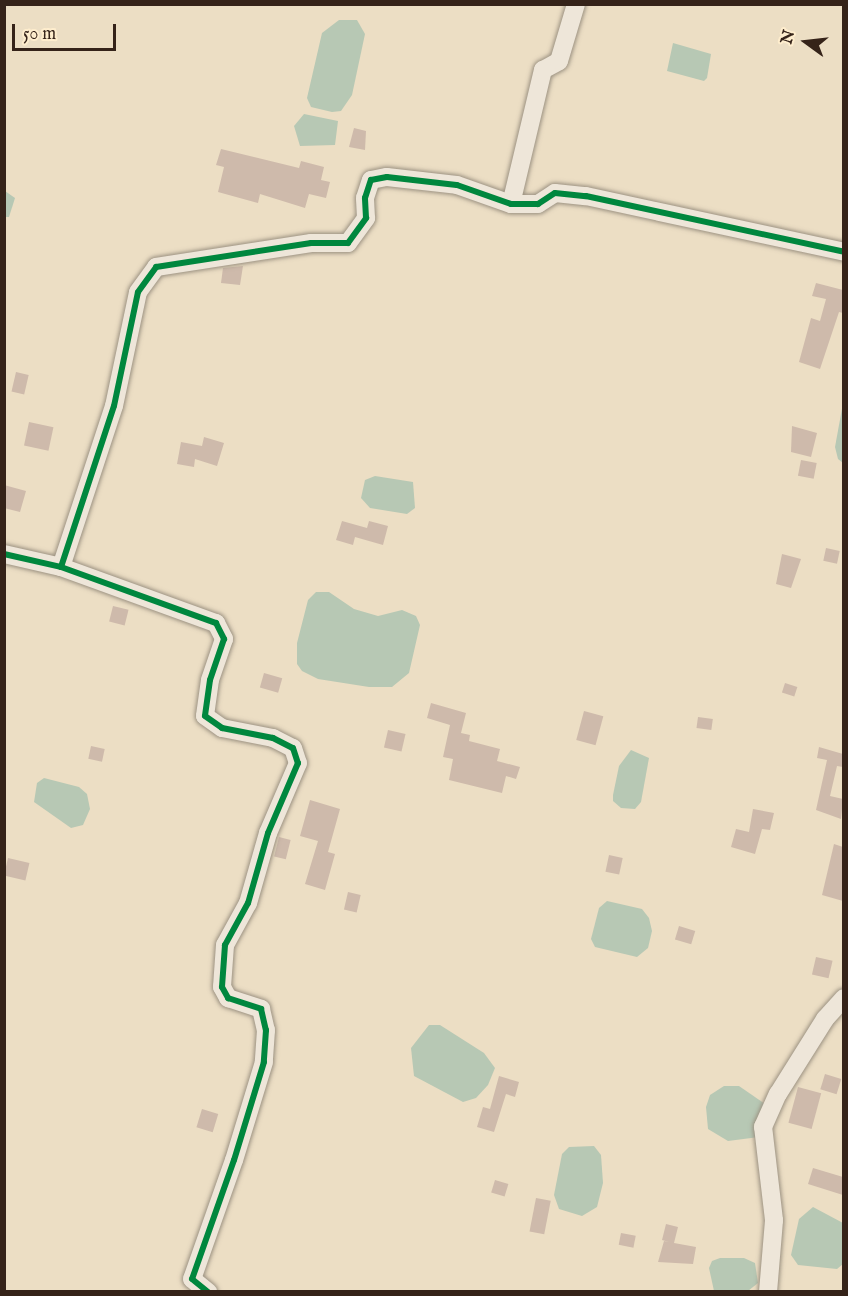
<!DOCTYPE html>
<style>
body{margin:0}
#map{position:relative;width:848px;height:1296px;overflow:hidden;background:#ecdec4;font-family:"IM FELL English",serif}
div>[style]{position:absolute}
.water>*{inset:0;background:#b7c8b4}
.building>*{inset:0;background:#cebaab;transform-origin:0 0}
.roads{filter:drop-shadow(0 0 2px #9c9282) drop-shadow(0 0 2px #9c9282)}
.minor>*{height:18px;margin:-9px;padding:0 9px;transform-origin:9px;border-radius:9px;background:#eee6d9}
.cycleway>*{height:6px;margin:-3px;padding:0 3px;transform-origin:3px;border-radius:3px;background:#00873e}
span{translate:-50% -50%;white-space:nowrap;text-align:center;line-height:1.15;-webkit-text-stroke:5px #feedcd;paint-order:stroke}
.frame{position:absolute;inset:0;border:6px solid #352319;pointer-events:none}
.north{position:absolute;left:776px;top:12px;width:60px;height:60px;-webkit-text-stroke:4px #feedcd;paint-order:stroke;rotate:285deg;font-size:16px;font-weight:700;line-height:24px;text-align:center;color:#352319}
.north::after{content:'';display:block;margin:auto;width:21px;height:27px;background:#352319;clip-path:polygon(50% 0,100% 100%,50% 72%,0 100%)}
.scale{position:absolute;left:12px;top:24px;width:104px;height:27px;box-sizing:border-box;border:3px solid #352319;border-top:0;padding-left:8px;font-size:18px;line-height:21px;white-space:nowrap;color:#352319;-webkit-text-stroke:4px #feedcd;paint-order:stroke}
</style>
<div id="map">
<div class="water">
<i style="clip-path:polygon(339px 20px,357px 20px,365px 34px,352px 95px,341px 111px,332px 112px,311px 107px,307px 98px,322px 33px)"></i>
<i style="clip-path:polygon(673px 43px,711px 54px,707px 78px,704px 81px,667px 71px)"></i>
<i style="clip-path:polygon(304px 114px,338px 121px,335px 145px,300px 146px,294px 126px)"></i>
<i style="clip-path:polygon(5px 191px,15px 198px,9px 217px,5px 217px)"></i>
<i style="clip-path:polygon(843px 403px,843px 463px,838px 459px,835px 447px)"></i>
<i style="clip-path:polygon(375px 476px,413px 482px,415px 508px,407px 514px,370px 508px,361px 498px,365px 480px)"></i>
<i style="clip-path:polygon(316px 592px,329px 592px,354px 609px,378px 616px,402px 610px,416px 616px,420px 625px,409px 673px,392px 687px,369px 687px,318px 679px,302px 671px,297px 664px,297px 643px,308px 600px)"></i>
<i style="clip-path:polygon(631px 750px,649px 758px,641px 802px,635px 809px,621px 808px,613px 801px,613px 795px,619px 766px)"></i>
<i style="clip-path:polygon(44px 778px,79px 787px,87px 794px,90px 809px,83px 825px,71px 828px,34px 802px,37px 783px)"></i>
<i style="clip-path:polygon(607px 901px,642px 909px,649px 918px,652px 931px,648px 948px,637px 957px,595px 947px,591px 939px,599px 908px)"></i>
<i style="clip-path:polygon(429px 1025px,440px 1025px,484px 1053px,495px 1068px,488px 1085px,476px 1098px,463px 1102px,414px 1076px,411px 1048px)"></i>
<i style="clip-path:polygon(724px 1086px,739px 1086px,765px 1104px,759px 1137px,728px 1141px,708px 1129px,706px 1107px,710px 1095px)"></i>
<i style="clip-path:polygon(594px 1146px,601px 1155px,603px 1183px,597px 1207px,582px 1216px,559px 1209px,554px 1195px,562px 1154px,569px 1147px)"></i>
<i style="clip-path:polygon(813px 1207px,843px 1223px,843px 1264px,837px 1269px,798px 1265px,791px 1255px,799px 1219px)"></i>
<i style="clip-path:polygon(720px 1258px,744px 1258px,755px 1263px,758px 1283px,748px 1291px,714px 1291px,709px 1268px,712px 1261px)"></i>
</div>
<div class="building">
<i style="clip-path:polygon(354px 128px,366px 131px,365px 150px,349px 147px)"></i>
<i style="clip-path:polygon(221px 149px,299px 168px,301px 161px,324px 167px,321px 180px,330px 182px,326px 198px,309px 194px,305px 208px,260px 194px,258px 203px,218px 192px,224px 167px,216px 165px)"></i>
<i style="clip-path:polygon(243px 266px,240px 285px,221px 283px,223px 268px)"></i>
<i style="clip-path:polygon(816px 283px,843px 290px,843px 313px,839px 312px,820px 369px,799px 362px,811px 318px,820px 321px,826px 299px,812px 296px)"></i>
<i style="left:16px;top:372px;width:13px;height:20px;rotate:13deg"></i>
<i style="left:29px;top:422px;width:25px;height:24px;rotate:12deg"></i>
<i style="clip-path:polygon(792px 426px,817px 433px,811px 457px,791px 452px)"></i>
<i style="clip-path:polygon(204px 437px,224px 443px,217px 466px,195px 459px,194px 467px,177px 464px,181px 442px,202px 446px)"></i>
<i style="left:801px;top:460px;width:16px;height:16px;rotate:11deg"></i>
<i style="clip-path:polygon(4px 485px,26px 491px,20px 512px,4px 508px)"></i>
<i style="clip-path:polygon(342px 521px,367px 528px,369px 521px,388px 526px,383px 545px,355px 537px,353px 545px,336px 540px)"></i>
<i style="left:826px;top:548px;width:14px;height:13px;rotate:12deg"></i>
<i style="clip-path:polygon(782px 554px,801px 559px,791px 588px,776px 584px)"></i>
<i style="left:113px;top:606px;width:16px;height:16px;rotate:14deg"></i>
<i style="left:264px;top:673px;width:19px;height:15px;rotate:16deg"></i>
<i style="left:785px;top:683px;width:13px;height:10px;rotate:18deg"></i>
<i style="clip-path:polygon(431px 703px,466px 713px,461px 733px,470px 735px,469px 741px,500px 749px,497px 761px,520px 767px,516px 779px,506px 776px,502px 793px,449px 780px,453px 759px,443px 757px,450px 725px,427px 718px)"></i>
<i style="left:584px;top:711px;width:20px;height:30px;rotate:15deg"></i>
<i style="left:698px;top:717px;width:15px;height:11px;rotate:8deg"></i>
<i style="left:388px;top:730px;width:18px;height:18px;rotate:13deg"></i>
<i style="left:91px;top:746px;width:14px;height:13px;rotate:12deg"></i>
<i style="clip-path:polygon(819px 747px,843px 754px,843px 767px,837px 766px,830px 796px,843px 799px,841px 819px,816px 810px,827px 760px,817px 758px)"></i>
<i style="clip-path:polygon(310px 800px,340px 809px,328px 852px,335px 854px,325px 890px,305px 884px,318px 841px,300px 836px)"></i>
<i style="clip-path:polygon(753px 809px,774px 813px,770px 830px,762px 829px,755px 854px,731px 847px,736px 829px,749px 832px)"></i>
<i style="left:279px;top:837px;width:12px;height:20px;rotate:14deg"></i>
<i style="clip-path:polygon(834px 844px,843px 847px,843px 901px,822px 895px)"></i>
<i style="left:609px;top:855px;width:14px;height:17px;rotate:12deg"></i>
<i style="left:8px;top:858px;width:22px;height:18px;rotate:13deg"></i>
<i style="left:348px;top:892px;width:13px;height:18px;rotate:13deg"></i>
<i style="left:679px;top:926px;width:17px;height:14px;rotate:17deg"></i>
<i style="left:816px;top:957px;width:17px;height:18px;rotate:13deg"></i>
<i style="left:825px;top:1074px;width:17px;height:16px;rotate:17deg"></i>
<i style="clip-path:polygon(499px 1076px,519px 1082px,515px 1097px,506px 1094px,494px 1132px,477px 1127px,483px 1107px,490px 1109px)"></i>
<i style="left:798px;top:1087px;width:24px;height:37px;rotate:15deg"></i>
<i style="left:202px;top:1109px;width:17px;height:19px;rotate:17deg"></i>
<i style="clip-path:polygon(813px 1168px,843px 1177px,843px 1195px,808px 1184px)"></i>
<i style="left:495px;top:1180px;width:14px;height:13px;rotate:17deg"></i>
<i style="left:536px;top:1198px;width:15px;height:34px;rotate:11deg"></i>
<i style="clip-path:polygon(666px 1224px,678px 1227px,674px 1243px,696px 1247px,693px 1264px,658px 1262px,664px 1241px,669px 1242px,662px 1240px)"></i>
<i style="left:621px;top:1233px;width:15px;height:12px;rotate:11deg"></i>
</div>
<div class="roads">
<div class="minor">
<i style="left:511px;top:204px;width:138px;rotate:-76.6deg"></i>
<i style="left:543px;top:70px;width:18px;rotate:-29deg"></i>
<i style="left:559px;top:61px;width:59px;rotate:-73.4deg"></i>
<i style="left:4px;top:554px;width:58px;rotate:12.8deg"></i>
<i style="left:61px;top:567px;width:165px;rotate:19.9deg"></i>
<i style="left:216px;top:623px;width:18px;rotate:63deg"></i>
<i style="left:224px;top:639px;width:43px;rotate:108.9deg"></i>
<i style="left:210px;top:680px;width:36px;rotate:98deg"></i>
<i style="left:205px;top:716px;width:21px;rotate:35deg"></i>
<i style="left:222px;top:728px;width:52px;rotate:11.1deg"></i>
<i style="left:273px;top:738px;width:22px;rotate:27deg"></i>
<i style="left:293px;top:748px;width:16px;rotate:72deg"></i>
<i style="left:298px;top:763px;width:76px;rotate:113.2deg"></i>
<i style="left:268px;top:833px;width:73px;rotate:105.9deg"></i>
<i style="left:248px;top:903px;width:48px;rotate:118.7deg"></i>
<i style="left:225px;top:945px;width:42px;rotate:94.1deg"></i>
<i style="left:222px;top:987px;width:13px;rotate:61deg"></i>
<i style="left:228px;top:998px;width:35px;rotate:18deg"></i>
<i style="left:261px;top:1009px;width:22px;rotate:77deg"></i>
<i style="left:266px;top:1030px;width:32px;rotate:94deg"></i>
<i style="left:264px;top:1062px;width:102px;rotate:107deg"></i>
<i style="left:234px;top:1160px;width:126px;rotate:109.4deg"></i>
<i style="left:192px;top:1279px;width:21px;rotate:39deg"></i>
<i style="left:61px;top:567px;width:169px;rotate:-71.8deg"></i>
<i style="left:114px;top:406px;width:116px;rotate:-78.1deg"></i>
<i style="left:138px;top:292px;width:31px;rotate:-54deg"></i>
<i style="left:156px;top:267px;width:157px;rotate:-8.8deg"></i>
<i style="left:311px;top:243px;width:37px"></i>
<i style="left:348px;top:243px;width:31px;rotate:-54deg"></i>
<i style="left:366px;top:218px;width:20px;rotate:-93deg"></i>
<i style="left:365px;top:198px;width:19px;rotate:-72deg"></i>
<i style="left:371px;top:180px;width:16px;rotate:-11deg"></i>
<i style="left:387px;top:177px;width:70px;rotate:6.5deg"></i>
<i style="left:457px;top:185px;width:57px;rotate:19.4deg"></i>
<i style="left:511px;top:204px;width:27px"></i>
<i style="left:538px;top:204px;width:20px;rotate:-33deg"></i>
<i style="left:555px;top:193px;width:31px;rotate:6deg"></i>
<i style="left:586px;top:196px;width:264px;rotate:12.2deg"></i>
<i style="left:768px;top:1292px;width:72px;rotate:-85.2deg"></i>
<i style="left:774px;top:1220px;width:94px;rotate:-96.7deg"></i>
<i style="left:763px;top:1127px;width:36px;rotate:-66deg"></i>
<i style="left:778px;top:1094px;width:89px;rotate:-57.9deg"></i>
<i style="left:825px;top:1019px;width:28px;rotate:-48deg"></i>
</div>
</div>
<div class="cycleway">
<i style="left:4px;top:554px;width:58px;rotate:12.8deg"></i>
<i style="left:61px;top:567px;width:165px;rotate:19.9deg"></i>
<i style="left:216px;top:623px;width:18px;rotate:63deg"></i>
<i style="left:224px;top:639px;width:43px;rotate:108.9deg"></i>
<i style="left:210px;top:680px;width:36px;rotate:98deg"></i>
<i style="left:205px;top:716px;width:21px;rotate:35deg"></i>
<i style="left:222px;top:728px;width:52px;rotate:11.1deg"></i>
<i style="left:273px;top:738px;width:22px;rotate:27deg"></i>
<i style="left:293px;top:748px;width:16px;rotate:72deg"></i>
<i style="left:298px;top:763px;width:76px;rotate:113.2deg"></i>
<i style="left:268px;top:833px;width:73px;rotate:105.9deg"></i>
<i style="left:248px;top:903px;width:48px;rotate:118.7deg"></i>
<i style="left:225px;top:945px;width:42px;rotate:94.1deg"></i>
<i style="left:222px;top:987px;width:13px;rotate:61deg"></i>
<i style="left:228px;top:998px;width:35px;rotate:18deg"></i>
<i style="left:261px;top:1009px;width:22px;rotate:77deg"></i>
<i style="left:266px;top:1030px;width:32px;rotate:94deg"></i>
<i style="left:264px;top:1062px;width:102px;rotate:107deg"></i>
<i style="left:234px;top:1160px;width:126px;rotate:109.4deg"></i>
<i style="left:192px;top:1279px;width:21px;rotate:39deg"></i>
<i style="left:61px;top:567px;width:169px;rotate:-71.8deg"></i>
<i style="left:114px;top:406px;width:116px;rotate:-78.1deg"></i>
<i style="left:138px;top:292px;width:31px;rotate:-54deg"></i>
<i style="left:156px;top:267px;width:157px;rotate:-8.8deg"></i>
<i style="left:311px;top:243px;width:37px"></i>
<i style="left:348px;top:243px;width:31px;rotate:-54deg"></i>
<i style="left:366px;top:218px;width:20px;rotate:-93deg"></i>
<i style="left:365px;top:198px;width:19px;rotate:-72deg"></i>
<i style="left:371px;top:180px;width:16px;rotate:-11deg"></i>
<i style="left:387px;top:177px;width:70px;rotate:6.5deg"></i>
<i style="left:457px;top:185px;width:57px;rotate:19.4deg"></i>
<i style="left:511px;top:204px;width:27px"></i>
<i style="left:538px;top:204px;width:20px;rotate:-33deg"></i>
<i style="left:555px;top:193px;width:31px;rotate:6deg"></i>
<i style="left:586px;top:196px;width:264px;rotate:12.2deg"></i>
</div>
<div class="frame"></div>
<div class="north">N</div>
<div class="scale">50 m</div>
</div>
